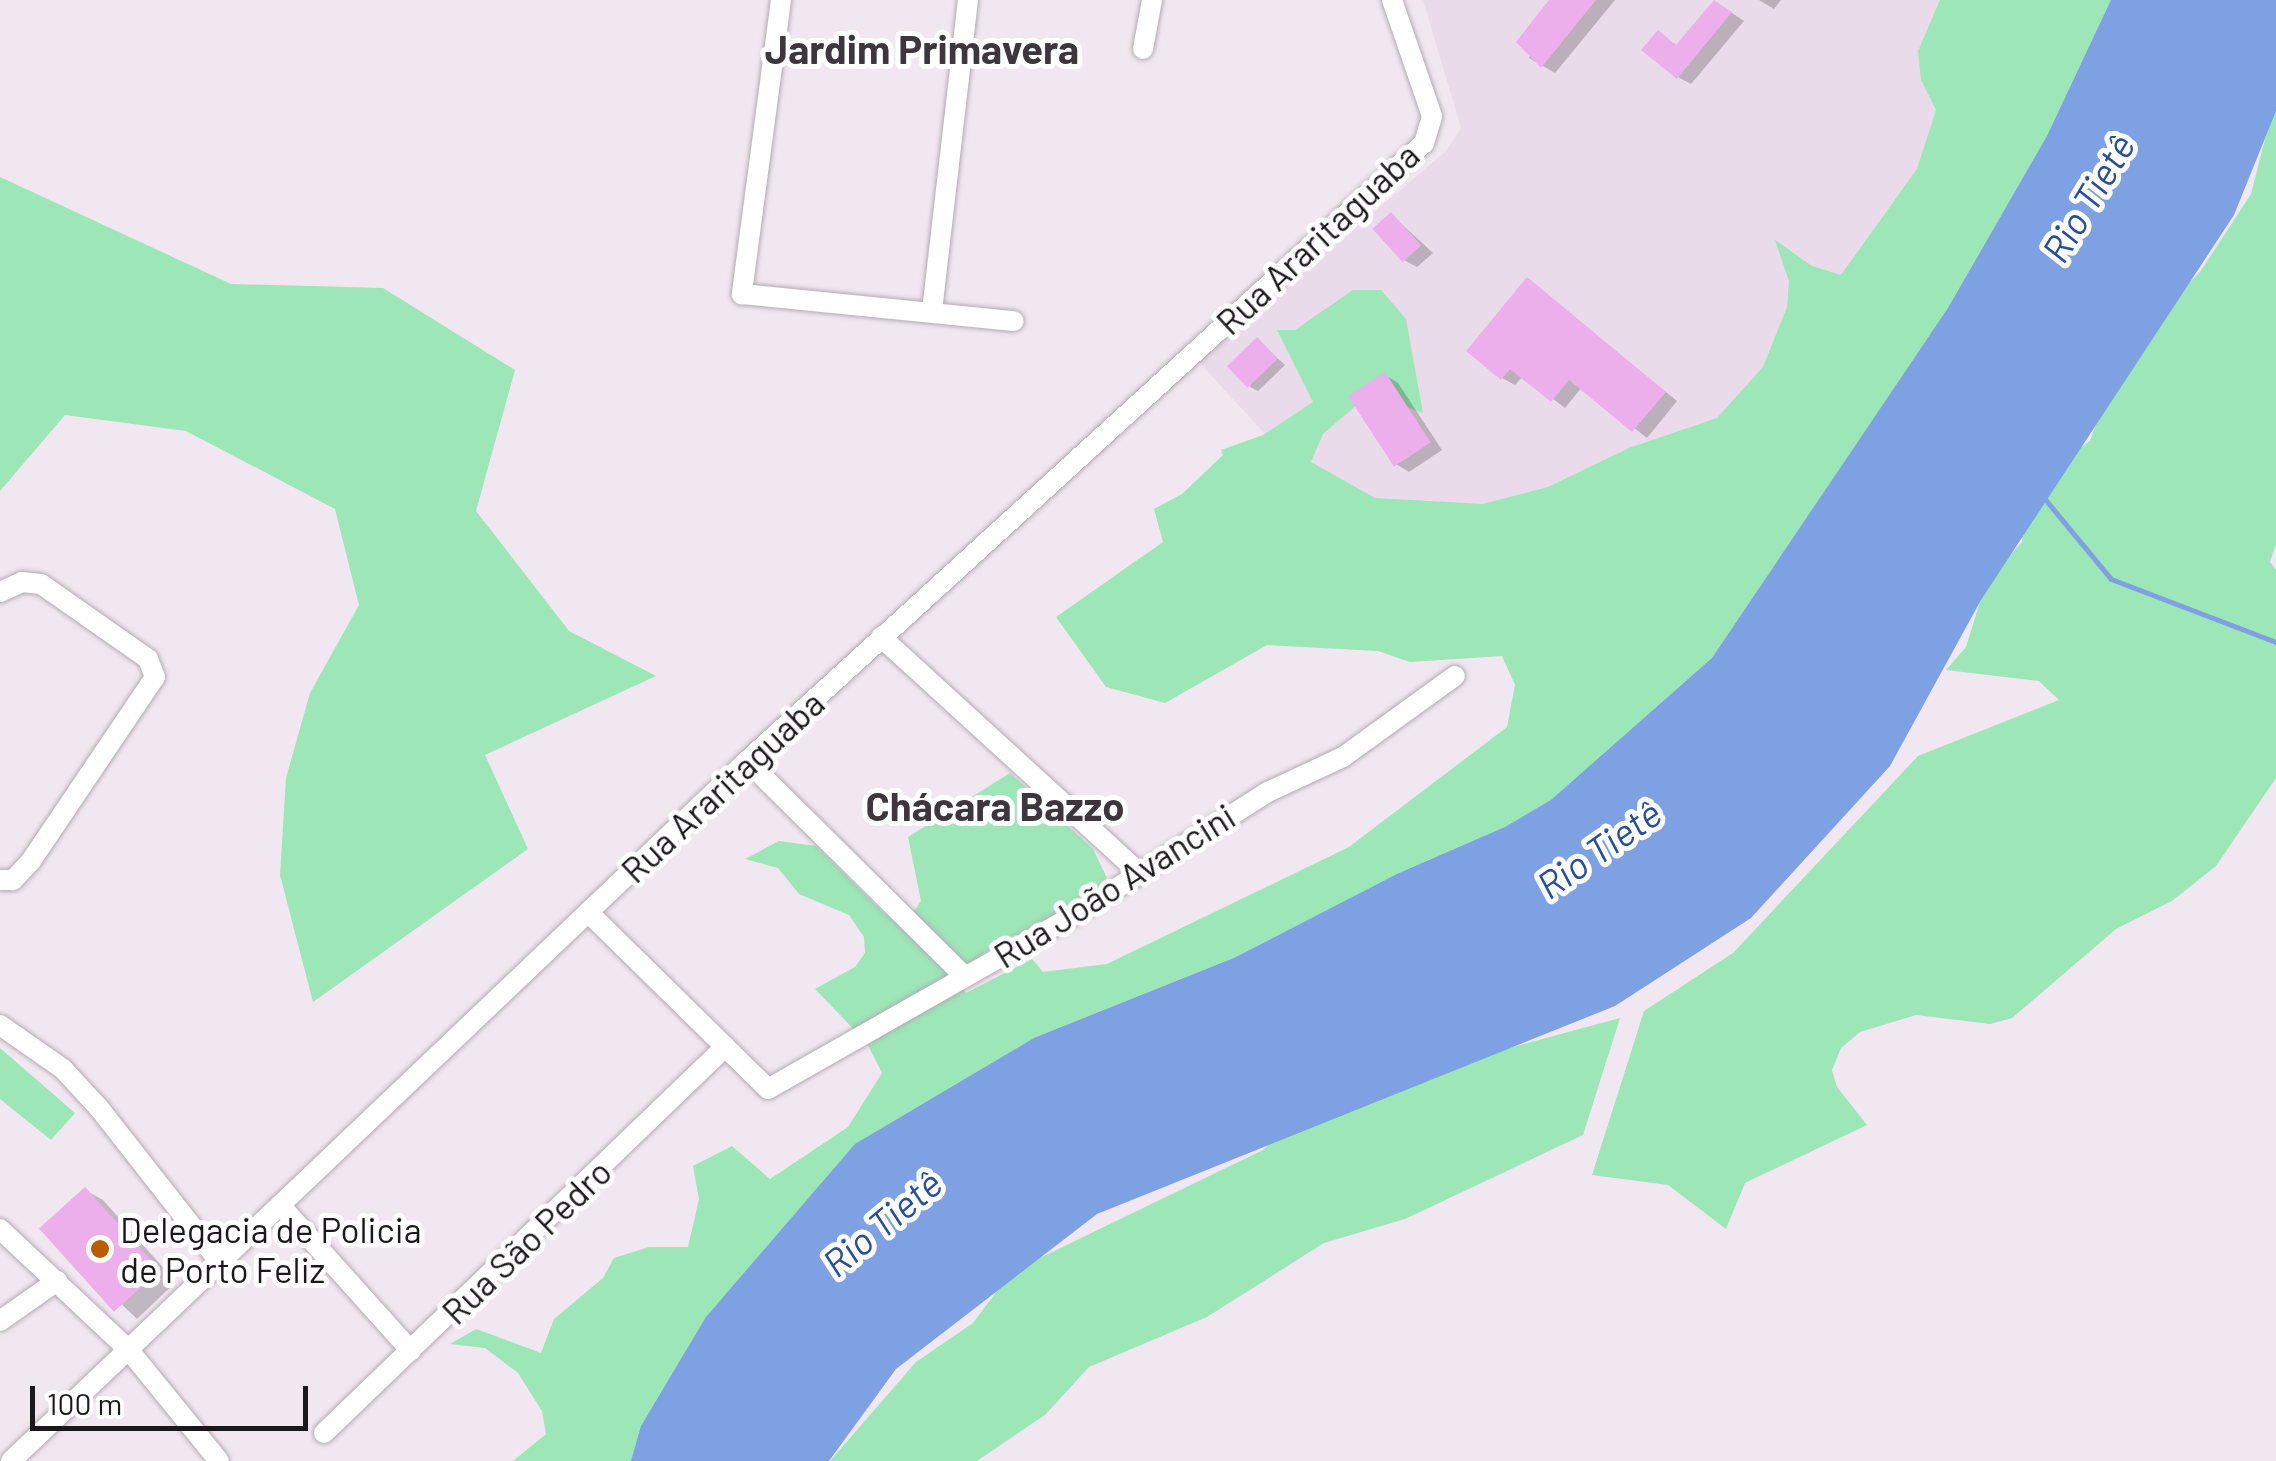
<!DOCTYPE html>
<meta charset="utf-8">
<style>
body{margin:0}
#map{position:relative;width:2276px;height:1461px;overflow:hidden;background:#f1e7f0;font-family:Barlow,sans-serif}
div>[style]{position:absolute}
.built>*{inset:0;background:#eadbea}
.green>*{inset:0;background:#9ce6b7}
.water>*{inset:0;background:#7da1e2}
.shadow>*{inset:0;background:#0003}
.stream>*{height:5px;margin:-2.5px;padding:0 2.5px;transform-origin:2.5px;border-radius:2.5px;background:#7da1e2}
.building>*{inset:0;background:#ecafeb;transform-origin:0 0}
.roads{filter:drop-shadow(0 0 2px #b3aab3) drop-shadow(0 0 2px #b3aab3)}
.minor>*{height:20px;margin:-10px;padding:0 10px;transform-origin:10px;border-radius:10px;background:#fff}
.dots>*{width:28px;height:28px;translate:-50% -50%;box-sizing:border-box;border:5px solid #fff;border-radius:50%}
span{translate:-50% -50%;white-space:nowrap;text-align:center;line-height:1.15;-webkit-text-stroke:10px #fff;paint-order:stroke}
.street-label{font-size:35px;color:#1b181b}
.poi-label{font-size:35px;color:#1b181b}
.left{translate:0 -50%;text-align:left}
.water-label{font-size:38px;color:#254e9b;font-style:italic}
.quarter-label{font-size:40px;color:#3d363d;font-weight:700}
.scale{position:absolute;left:30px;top:1386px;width:278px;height:45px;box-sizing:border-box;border:5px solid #1b181b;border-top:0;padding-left:12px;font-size:30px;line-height:35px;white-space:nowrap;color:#1b181b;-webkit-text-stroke:8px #fff;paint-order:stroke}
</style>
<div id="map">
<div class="built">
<i style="clip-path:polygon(1423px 0,1966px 0,1952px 155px,1749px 432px,1606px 507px,1337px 512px,1198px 361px,1446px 151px,1461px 128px)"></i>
</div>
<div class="green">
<i style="clip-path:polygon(1940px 0,2134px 0,1696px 746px,709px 1461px,513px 1461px,546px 1434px,542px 1411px,518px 1373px,485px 1348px,450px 1344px,476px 1329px,541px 1353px,554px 1319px,603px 1278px,614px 1258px,649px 1247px,688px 1247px,699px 1199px,693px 1166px,732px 1146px,770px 1179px,848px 1127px,882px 1073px,867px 1043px,815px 989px,855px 967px,865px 953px,864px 937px,849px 915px,799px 894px,778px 868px,745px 859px,779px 841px,816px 846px,885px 914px,909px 919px,921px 901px,908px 837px,1010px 773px,1093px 849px,1107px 878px,1101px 893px,1047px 926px,1012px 936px,981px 955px,960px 981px,966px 993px,1032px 959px,1043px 972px,1107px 964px,1349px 847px,1507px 727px,1515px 685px,1502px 656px,1410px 662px,1378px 651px,1267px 645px,1165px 703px,1106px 687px,1056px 617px,1163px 542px,1154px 509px,1182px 494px,1223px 455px,1221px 450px,1263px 435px,1313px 402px,1277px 330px,1295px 330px,1353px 290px,1381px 290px,1406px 319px,1423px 413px,1386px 399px,1359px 403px,1323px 434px,1311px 462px,1375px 498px,1482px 504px,1548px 487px,1629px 448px,1717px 418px,1763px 367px,1787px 307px,1789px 281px,1775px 240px,1812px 266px,1841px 275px,1917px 169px,1936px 110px,1921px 80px,1918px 51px)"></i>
<i style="clip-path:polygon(2276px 96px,2276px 544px,2270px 562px,2276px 570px,2276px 778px,2216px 866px,2172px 901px,2116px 929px,2012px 1018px,1990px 1024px,1916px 1015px,1860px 1032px,1841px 1048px,1832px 1070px,1837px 1087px,1867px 1125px,1745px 1183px,1726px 1229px,1668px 1185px,1592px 1175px,1644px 1011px,1733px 953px,1918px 756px,2059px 700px,2039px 681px,1946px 670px,1966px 647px,1986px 582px,2022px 542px,2027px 484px,2090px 441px,2124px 346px,2200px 272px,2251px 194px)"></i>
<i style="clip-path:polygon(0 177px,231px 284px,383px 288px,515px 370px,476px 511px,569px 631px,656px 676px,485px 755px,528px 849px,313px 1002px,280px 875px,286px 778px,310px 693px,359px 605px,335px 509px,186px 431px,65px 415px,0 491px)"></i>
<i style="clip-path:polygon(1620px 1018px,1583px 1135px,1405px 1219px,1324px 1243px,1207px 1317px,1089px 1367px,1045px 1415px,977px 1461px,830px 1461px,916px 1362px,973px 1323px,1011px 1272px,1263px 1150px,1279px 1135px,1458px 1062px)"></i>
<i style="clip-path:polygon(0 1048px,75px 1113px,51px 1140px,0 1099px)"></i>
</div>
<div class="water">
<i style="clip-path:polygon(2111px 0,2276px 0,2276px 111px,2234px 215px,1981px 600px,1890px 766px,1751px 918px,1615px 1006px,1097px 1214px,896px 1369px,829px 1461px,631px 1461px,641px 1426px,706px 1317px,855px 1144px,1034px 1038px,1234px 958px,1397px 874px,1505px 827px,1551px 800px,1712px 658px,1948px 308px,2047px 136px)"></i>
</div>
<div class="shadow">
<i style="clip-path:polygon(1552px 0,1615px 0,1555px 73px,1529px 58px)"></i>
<i style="clip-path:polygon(1759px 0,1781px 0,1774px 9px)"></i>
<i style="clip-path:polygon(1716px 2px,1744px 21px,1691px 84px,1678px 77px,1658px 33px,1678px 46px)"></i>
<i style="clip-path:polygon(1392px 215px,1433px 253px,1417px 267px,1404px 260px)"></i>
<i style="clip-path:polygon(1528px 280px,1677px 401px,1647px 438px,1582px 387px,1565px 408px,1523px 376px,1515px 385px,1502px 378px)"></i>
<i style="clip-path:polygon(1257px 340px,1285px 365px,1258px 391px,1250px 387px)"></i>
<i style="clip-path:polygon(1385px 375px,1398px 383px,1442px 450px,1409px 472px,1396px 464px)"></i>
<i style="clip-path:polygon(85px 1190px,103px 1200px,176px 1282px,137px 1319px,43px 1229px)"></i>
</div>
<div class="stream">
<i style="left:2044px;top:498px;width:105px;rotate:50.4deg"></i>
<i style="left:2111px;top:579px;width:177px;rotate:20.9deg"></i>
</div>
<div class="building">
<i style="clip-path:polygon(1549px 0,1596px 0,1541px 68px,1516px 42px)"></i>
<i style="clip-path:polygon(1714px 0,1732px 12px,1677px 79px,1641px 50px,1658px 30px,1676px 45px)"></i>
<i style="left:1391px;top:212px;width:45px;height:25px;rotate:48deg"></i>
<i style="clip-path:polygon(1527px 277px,1666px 392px,1632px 432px,1569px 380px,1551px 402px,1510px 369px,1501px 380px,1466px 351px)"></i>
<i style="left:1257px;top:337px;width:30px;height:42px;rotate:46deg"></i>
<i style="left:1385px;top:372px;width:84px;height:44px;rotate:57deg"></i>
<i style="left:85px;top:1187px;width:112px;height:62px;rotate:48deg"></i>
</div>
<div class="roads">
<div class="minor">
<i style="left:781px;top:0;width:297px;rotate:97.6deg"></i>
<i style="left:742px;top:294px;width:273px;rotate:5.7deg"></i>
<i style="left:1143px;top:49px;width:50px;rotate:-79.6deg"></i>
<i style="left:932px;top:311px;width:313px;rotate:-83.4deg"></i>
<i style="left:0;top:592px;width:24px;rotate:-24deg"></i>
<i style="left:22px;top:582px;width:19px;rotate:6deg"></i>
<i style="left:41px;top:584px;width:131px;rotate:35deg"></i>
<i style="left:148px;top:659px;width:19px;rotate:69deg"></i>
<i style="left:155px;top:677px;width:223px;rotate:124deg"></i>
<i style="left:30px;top:862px;width:25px;rotate:133deg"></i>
<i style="left:13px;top:880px;width:13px;rotate:180deg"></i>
<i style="left:881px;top:637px;width:348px;rotate:42.4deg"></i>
<i style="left:747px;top:761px;width:305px;rotate:44.7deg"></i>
<i style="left:588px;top:912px;width:252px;rotate:44.5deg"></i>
<i style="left:768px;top:1089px;width:351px;rotate:-29.6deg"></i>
<i style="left:1073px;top:916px;width:231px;rotate:-32.5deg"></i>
<i style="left:1268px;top:792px;width:83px;rotate:-25deg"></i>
<i style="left:1343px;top:757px;width:138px;rotate:-35.9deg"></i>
<i style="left:0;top:1025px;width:77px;rotate:34.9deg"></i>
<i style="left:63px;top:1069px;width:53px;rotate:47.3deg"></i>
<i style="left:99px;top:1108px;width:194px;rotate:51.9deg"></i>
<i style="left:280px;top:1205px;width:196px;rotate:48.1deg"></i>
<i style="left:0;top:1229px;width:175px;rotate:43.2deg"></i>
<i style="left:128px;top:1349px;width:144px;rotate:50.9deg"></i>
<i style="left:0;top:1321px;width:70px;rotate:-35.1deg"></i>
<i style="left:324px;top:1433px;width:557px;rotate:-43.91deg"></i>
<i style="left:11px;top:1461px;width:1016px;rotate:-43.56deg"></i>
<i style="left:747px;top:761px;width:917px;rotate:-42.39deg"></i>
<i style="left:1424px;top:143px;width:28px;rotate:-73deg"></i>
<i style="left:1432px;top:116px;width:123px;rotate:-109deg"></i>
</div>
</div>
<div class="dots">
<i style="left:100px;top:1249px;background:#b85d00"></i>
</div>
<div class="street-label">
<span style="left:1317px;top:238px;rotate:-43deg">Rua Araritaguaba</span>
<span style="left:722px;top:786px;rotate:-43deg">Rua Araritaguaba</span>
<span style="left:1114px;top:885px;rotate:-32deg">Rua João Avancini</span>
<span style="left:526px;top:1241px;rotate:-44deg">Rua São Pedro</span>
</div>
<div class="poi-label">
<span class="left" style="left:120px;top:1249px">Delegacia de Policia<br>de Porto Feliz</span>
</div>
<div class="water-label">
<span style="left:2088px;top:198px;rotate:-59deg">Rio Tietê</span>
<span style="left:1599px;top:849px;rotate:-35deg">Rio Tietê</span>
<span style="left:882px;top:1223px;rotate:-40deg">Rio Tietê</span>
</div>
<div class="quarter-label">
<span style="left:922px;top:48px">Jardim Primavera</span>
<span style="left:995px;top:805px">Chácara Bazzo</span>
</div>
<div class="scale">100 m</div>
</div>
